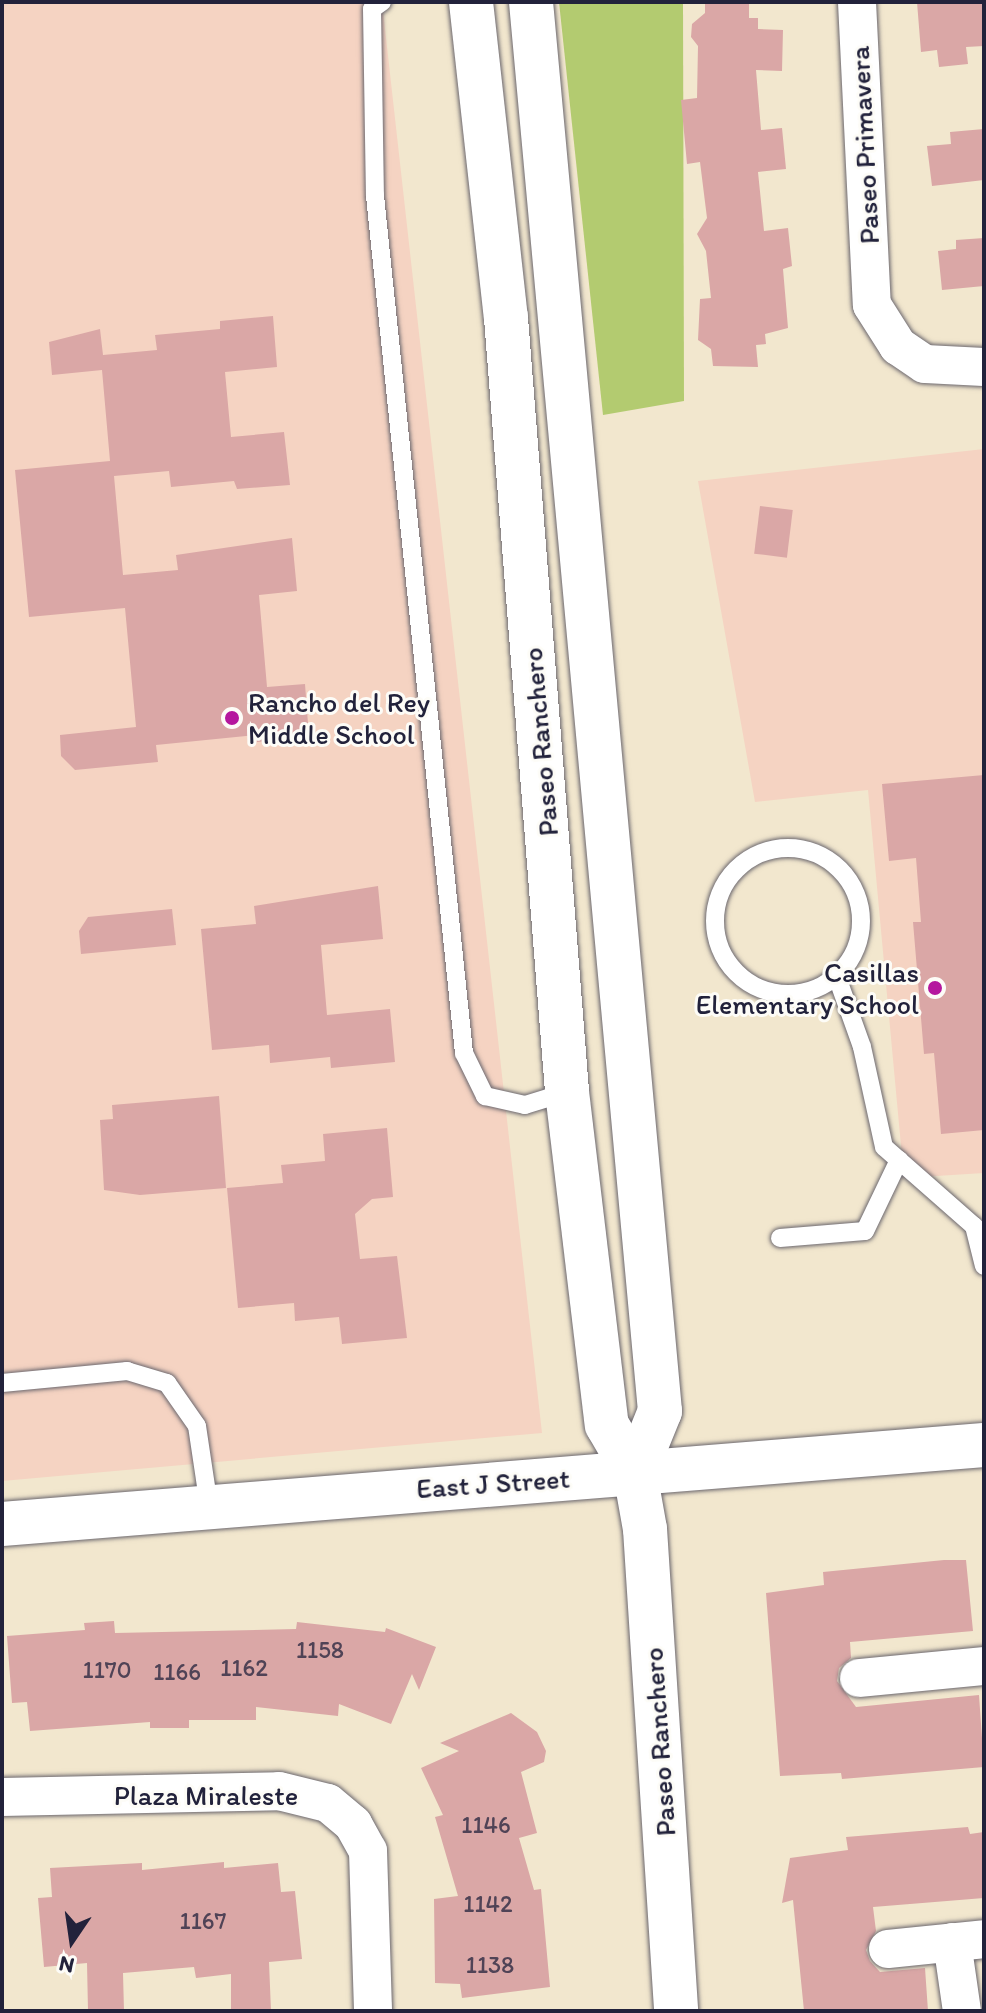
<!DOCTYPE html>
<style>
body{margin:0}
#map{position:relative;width:986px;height:2013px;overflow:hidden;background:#f2e7ce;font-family:Itim,sans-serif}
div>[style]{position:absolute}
.built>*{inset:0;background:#f5d3c2}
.green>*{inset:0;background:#b3cb70}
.building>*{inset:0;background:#daa7a6;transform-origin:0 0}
.roads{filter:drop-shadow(0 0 2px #6b676e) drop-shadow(0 0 2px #6b676e)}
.service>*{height:18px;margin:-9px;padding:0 9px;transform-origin:9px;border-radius:9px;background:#fff}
.service>.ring{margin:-9px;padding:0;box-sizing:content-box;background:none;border:18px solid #fff;border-radius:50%}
.minor>*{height:38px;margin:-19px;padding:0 19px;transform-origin:19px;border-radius:19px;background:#fff}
.tertiary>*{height:44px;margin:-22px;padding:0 22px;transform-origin:22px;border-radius:22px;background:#fff}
.secondary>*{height:44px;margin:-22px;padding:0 22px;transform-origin:22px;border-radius:22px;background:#fff}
.dots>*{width:22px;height:22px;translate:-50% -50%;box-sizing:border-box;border:4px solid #fdfcf7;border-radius:50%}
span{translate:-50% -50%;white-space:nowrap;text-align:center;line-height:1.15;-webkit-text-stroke:6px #fdfcf7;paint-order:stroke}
.number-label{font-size:24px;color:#504356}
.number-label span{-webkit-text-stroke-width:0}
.street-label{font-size:28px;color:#22223b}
.poi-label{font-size:28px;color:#22223b}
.left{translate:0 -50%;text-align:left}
.right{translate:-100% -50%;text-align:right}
.frame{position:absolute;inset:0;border:4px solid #22223b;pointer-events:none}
.north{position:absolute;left:32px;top:1901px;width:80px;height:80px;-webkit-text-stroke:6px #fdfcf7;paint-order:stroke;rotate:193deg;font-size:22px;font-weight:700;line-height:32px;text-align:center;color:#22223b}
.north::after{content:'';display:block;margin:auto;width:28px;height:36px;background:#22223b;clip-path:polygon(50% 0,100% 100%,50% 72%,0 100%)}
</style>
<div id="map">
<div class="built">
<i style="clip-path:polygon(2px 2px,382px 2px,542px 1433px,2px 1481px)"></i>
<i style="clip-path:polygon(984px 449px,984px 1173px,904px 1178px,868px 790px,755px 802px,698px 481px)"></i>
</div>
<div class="green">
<i style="clip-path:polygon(559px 2px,683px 2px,684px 401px,603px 415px)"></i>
</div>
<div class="building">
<i style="clip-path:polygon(705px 2px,749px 2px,749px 18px,758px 18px,758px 29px,783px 30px,782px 71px,756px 70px,761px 130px,782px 128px,786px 169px,758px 172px,764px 231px,788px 228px,792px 266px,783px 269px,788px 328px,765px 334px,766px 344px,756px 345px,758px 367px,713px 366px,711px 349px,698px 340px,700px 299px,711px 298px,706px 251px,697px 234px,707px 218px,700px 162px,687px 164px,681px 100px,697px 98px,698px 46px,691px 37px,692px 24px,705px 13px)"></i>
<i style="clip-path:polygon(917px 2px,984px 2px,984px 46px,966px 47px,968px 64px,939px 67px,937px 50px,921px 52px)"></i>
<i style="clip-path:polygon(984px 129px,984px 180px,932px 186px,927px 146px,951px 144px,950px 132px)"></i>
<i style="clip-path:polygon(984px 238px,984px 286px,942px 290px,938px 251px,956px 249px,956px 240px)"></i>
<i style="clip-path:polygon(273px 316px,277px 367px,225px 372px,231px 437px,284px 432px,290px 485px,237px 489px,234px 481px,171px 487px,169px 471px,114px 476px,123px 575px,178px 570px,176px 555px,292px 538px,297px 591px,259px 595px,267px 687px,305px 684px,309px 737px,257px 742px,256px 735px,156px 745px,158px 762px,75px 770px,61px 756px,60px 735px,136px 727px,125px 608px,29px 617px,15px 470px,110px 461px,102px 370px,52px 375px,49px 342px,100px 329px,103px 355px,157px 350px,155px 335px,220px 329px,220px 321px)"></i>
<i style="left:760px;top:506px;width:33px;height:48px;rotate:7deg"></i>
<i style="clip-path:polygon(984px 775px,984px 1130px,941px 1134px,934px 1053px,924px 1054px,913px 922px,921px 922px,916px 858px,889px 861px,882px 784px)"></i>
<i style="clip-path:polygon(378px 886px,383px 939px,321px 945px,327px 1015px,390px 1009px,395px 1062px,331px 1068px,330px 1057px,270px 1063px,269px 1045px,212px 1050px,201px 929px,256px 924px,254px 906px)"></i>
<i style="clip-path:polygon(172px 909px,176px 945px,81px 954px,79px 931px,88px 917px)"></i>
<i style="clip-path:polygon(219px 1096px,226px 1188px,140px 1195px,104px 1190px,100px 1120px,113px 1119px,112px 1105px)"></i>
<i style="clip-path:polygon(387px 1128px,393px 1197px,372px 1199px,355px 1214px,360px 1259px,397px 1256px,407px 1338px,342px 1344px,339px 1317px,295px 1321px,294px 1303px,238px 1308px,227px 1188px,283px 1183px,281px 1165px,325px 1161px,323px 1134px)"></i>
<i style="clip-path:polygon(944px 1560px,966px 1560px,973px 1631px,850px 1642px,851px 1658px,839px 1668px,837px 1681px,856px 1707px,979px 1695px,984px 1767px,842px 1779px,841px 1773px,780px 1776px,766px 1593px,824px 1585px,823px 1572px)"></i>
<i style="clip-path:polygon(114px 1621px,115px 1633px,296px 1629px,297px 1622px,385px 1632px,386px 1628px,436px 1647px,419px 1690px,412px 1674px,391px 1724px,339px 1704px,338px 1716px,256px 1707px,256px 1720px,189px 1720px,189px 1728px,150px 1728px,150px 1722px,30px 1731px,27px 1702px,12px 1703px,7px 1636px,85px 1630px,84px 1623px)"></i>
<i style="clip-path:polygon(511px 1713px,537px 1732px,546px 1751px,544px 1762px,521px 1772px,537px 1833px,519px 1838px,534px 1890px,541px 1889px,550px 1987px,462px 1998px,460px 1984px,435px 1983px,434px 1899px,458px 1896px,435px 1817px,443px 1815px,421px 1768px,459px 1751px,440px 1743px)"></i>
<i style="clip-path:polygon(968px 1827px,970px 1834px,984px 1832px,984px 1898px,873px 1907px,876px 1931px,866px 1950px,870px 1961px,880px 1972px,925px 1968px,928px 2011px,804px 2011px,793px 1900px,782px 1903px,790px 1858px,848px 1850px,846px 1837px)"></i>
<i style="clip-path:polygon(224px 1862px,224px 1868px,278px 1863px,281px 1892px,295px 1891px,302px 1959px,269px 1962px,271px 2011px,231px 2011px,231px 1974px,196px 1978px,194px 1967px,123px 1973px,124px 2011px,88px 2011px,87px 1963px,44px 1967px,38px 1898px,52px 1897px,50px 1868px,142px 1863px,142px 1870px)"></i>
</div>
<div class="roads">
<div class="service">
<i style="left:382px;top:2px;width:12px;rotate:145deg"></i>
<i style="left:372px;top:9px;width:187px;rotate:89.1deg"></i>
<i style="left:375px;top:196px;width:862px;rotate:84.07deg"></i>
<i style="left:464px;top:1053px;width:48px;rotate:64deg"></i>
<i style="left:485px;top:1096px;width:41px;rotate:12.7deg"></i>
<i style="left:525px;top:1105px;width:44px;rotate:-17.2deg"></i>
<i class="ring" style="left:715px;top:848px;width:128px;height:128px"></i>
<i style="left:837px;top:977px;width:74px;rotate:70.3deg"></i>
<i style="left:862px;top:1047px;width:102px;rotate:77.6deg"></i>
<i style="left:884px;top:1147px;width:120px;rotate:41.3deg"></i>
<i style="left:974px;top:1226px;width:41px;rotate:76deg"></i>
<i style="left:780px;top:1238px;width:85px;rotate:-4.7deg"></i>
<i style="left:865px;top:1231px;width:79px;rotate:-64.4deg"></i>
<i style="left:2px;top:1383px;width:126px;rotate:-5.5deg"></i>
<i style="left:127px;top:1371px;width:42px;rotate:16.7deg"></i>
<i style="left:167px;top:1383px;width:52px;rotate:55.1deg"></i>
<i style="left:197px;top:1426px;width:81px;rotate:81.5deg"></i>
</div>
<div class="minor">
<i style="left:857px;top:2px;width:303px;rotate:87.2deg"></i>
<i style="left:872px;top:305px;width:49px;rotate:57.6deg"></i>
<i style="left:898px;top:346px;width:32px;rotate:34deg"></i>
<i style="left:925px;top:364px;width:59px;rotate:2.9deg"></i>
<i style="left:859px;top:1678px;width:126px;rotate:-5.5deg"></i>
<i style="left:2px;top:1797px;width:277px;rotate:-1.2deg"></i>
<i style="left:279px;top:1791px;width:50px;rotate:13.8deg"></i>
<i style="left:328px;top:1803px;width:33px;rotate:40deg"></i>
<i style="left:353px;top:1824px;width:31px;rotate:61deg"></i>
<i style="left:368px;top:1851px;width:160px;rotate:88.2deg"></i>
<i style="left:952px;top:1942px;width:70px;rotate:81.8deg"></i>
<i style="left:888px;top:1949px;width:97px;rotate:-5.9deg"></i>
</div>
<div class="tertiary">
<i style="left:2px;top:1524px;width:985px;rotate:-4.6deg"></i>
</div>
<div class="secondary">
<i style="left:471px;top:2px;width:318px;rotate:83.7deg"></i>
<i style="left:506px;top:318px;width:776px;rotate:85.49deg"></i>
<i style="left:567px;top:1092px;width:335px;rotate:83.2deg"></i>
<i style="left:607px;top:1425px;width:56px;rotate:59.7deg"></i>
<i style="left:635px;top:1473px;width:57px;rotate:79.9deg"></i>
<i style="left:645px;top:1529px;width:483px;rotate:86.3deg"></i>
<i style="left:531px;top:2px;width:1415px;rotate:84.77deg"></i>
<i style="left:660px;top:1411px;width:67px;rotate:112deg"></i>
</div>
</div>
<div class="dots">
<i style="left:232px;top:718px;background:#b5179e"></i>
<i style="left:935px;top:988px;background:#b5179e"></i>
</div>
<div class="number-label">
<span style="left:320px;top:1650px">1158</span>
<span style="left:244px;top:1668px">1162</span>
<span style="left:107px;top:1670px">1170</span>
<span style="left:177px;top:1672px">1166</span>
<span style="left:486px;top:1825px">1146</span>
<span style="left:488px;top:1904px">1142</span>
<span style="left:203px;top:1921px">1167</span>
<span style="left:490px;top:1965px">1138</span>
</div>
<div class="street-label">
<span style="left:864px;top:145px;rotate:-93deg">Paseo Primavera</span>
<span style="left:540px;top:742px;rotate:-95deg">Paseo Ranchero</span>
<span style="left:493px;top:1483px;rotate:-4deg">East J Street</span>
<span style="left:659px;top:1742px;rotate:-94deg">Paseo Ranchero</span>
<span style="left:206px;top:1795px">Plaza Miraleste</span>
</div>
<div class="poi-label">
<span class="left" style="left:248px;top:718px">Rancho del Rey<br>Middle School</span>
<span class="right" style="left:919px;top:988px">Casillas<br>Elementary School</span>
</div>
<div class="frame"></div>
<div class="north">N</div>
</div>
